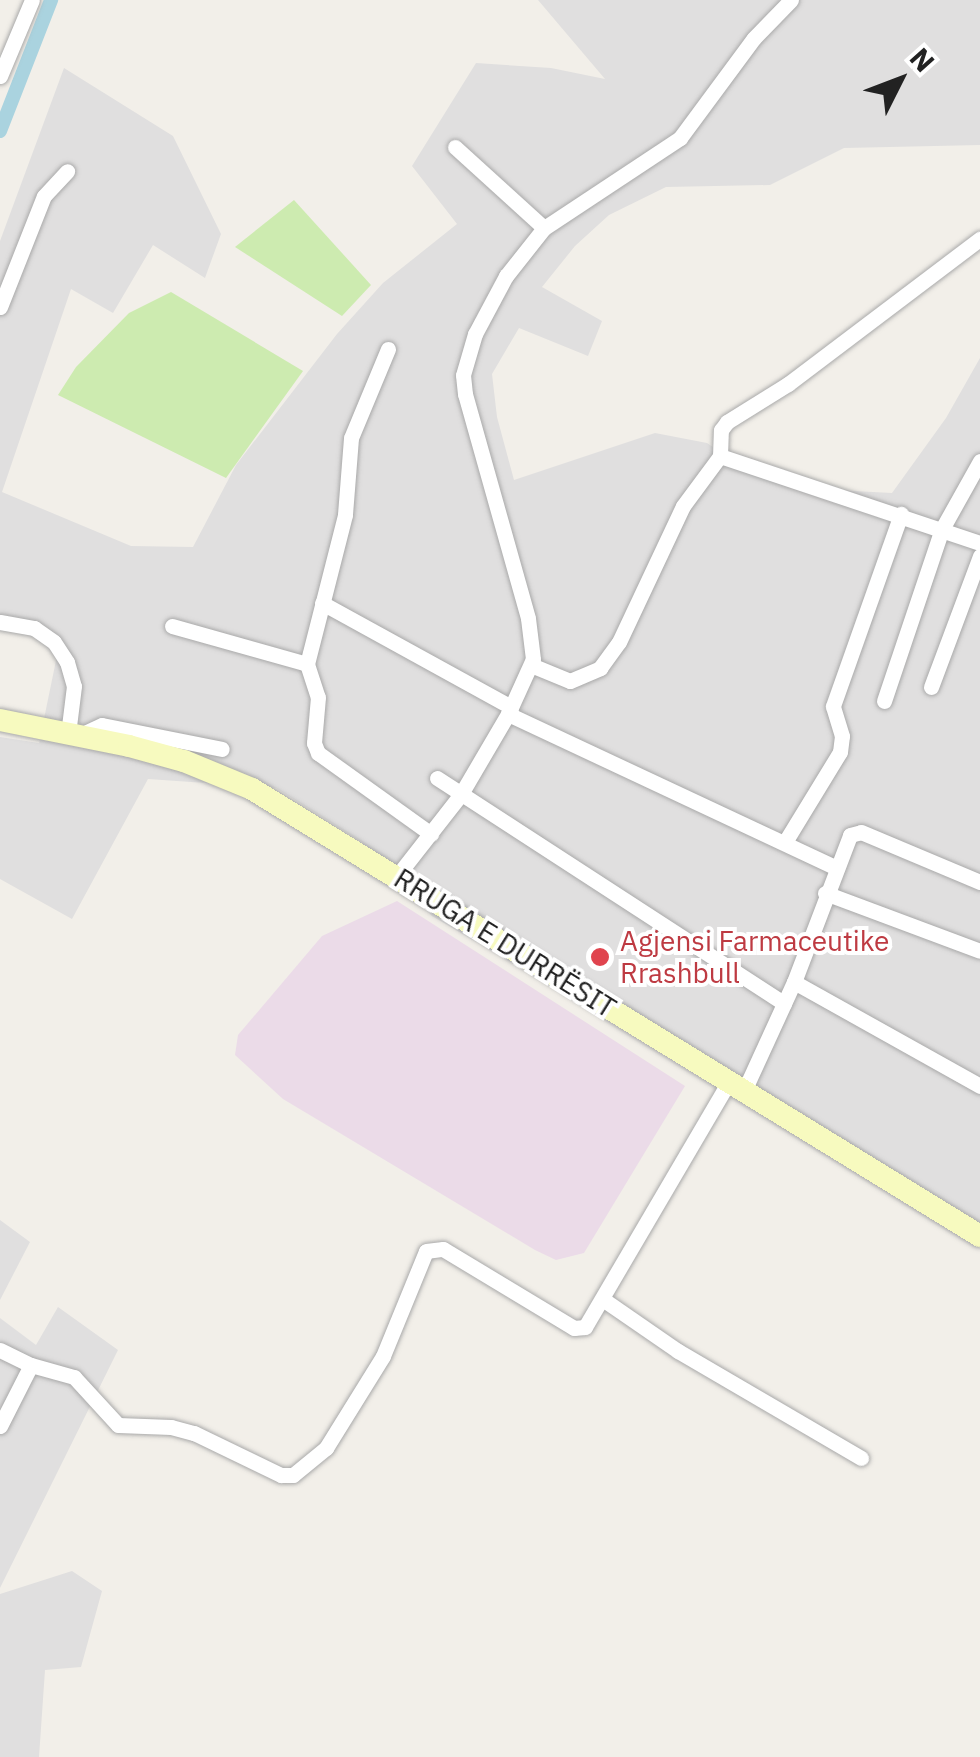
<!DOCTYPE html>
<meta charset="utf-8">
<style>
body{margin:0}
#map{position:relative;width:980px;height:1757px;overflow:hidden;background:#f2efe9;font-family:"IBM Plex Sans",sans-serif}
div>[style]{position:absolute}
.residential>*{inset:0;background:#e0dfdf}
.industrial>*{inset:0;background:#ebdbe8}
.grass>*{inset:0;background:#cdebb0}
.canal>*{height:14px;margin:-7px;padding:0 7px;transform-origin:7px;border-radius:7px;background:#aad3df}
.roads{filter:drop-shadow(0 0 2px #a9a9a9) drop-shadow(0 0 2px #a9a9a9)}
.minor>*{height:15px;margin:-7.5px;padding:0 7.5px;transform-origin:7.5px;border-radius:7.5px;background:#fff}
.secondary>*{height:22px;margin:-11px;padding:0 11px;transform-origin:11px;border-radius:11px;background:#f7fabf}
.dots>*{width:28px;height:28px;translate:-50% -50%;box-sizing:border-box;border:5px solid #fff;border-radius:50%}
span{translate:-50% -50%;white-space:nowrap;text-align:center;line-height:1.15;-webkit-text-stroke:8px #fff;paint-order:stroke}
.health-label{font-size:28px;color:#be3a42}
.left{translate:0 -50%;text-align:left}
.street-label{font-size:28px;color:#222}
.north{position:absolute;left:850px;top:30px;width:100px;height:100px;-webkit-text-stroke:8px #fff;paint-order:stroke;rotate:48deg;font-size:28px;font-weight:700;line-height:40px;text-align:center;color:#222}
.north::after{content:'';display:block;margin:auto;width:35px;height:45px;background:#222;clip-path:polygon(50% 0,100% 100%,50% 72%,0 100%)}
</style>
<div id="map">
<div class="residential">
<i style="clip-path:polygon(538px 0,980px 0,980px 145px,844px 148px,770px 185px,666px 187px,609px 215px,575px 246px,542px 287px,602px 321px,588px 356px,519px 328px,492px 374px,497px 417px,514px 480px,655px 433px,707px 443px,744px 468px,796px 488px,892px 493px,946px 418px,980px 358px,980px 1237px,432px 916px,362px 842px,276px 788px,148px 779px,72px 919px,0 879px,0 737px,39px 743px,60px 641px,0 629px,0 241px,64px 68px,173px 136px,221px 234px,205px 278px,153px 245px,113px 313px,71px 289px,2px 492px,131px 546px,193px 547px,236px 465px,337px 334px,383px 283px,457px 224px,412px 166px,476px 63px,551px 68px,605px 79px)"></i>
<i style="clip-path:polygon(0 1220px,30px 1242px,0 1300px)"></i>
<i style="clip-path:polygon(58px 1307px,118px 1350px,0 1588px,0 1318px,36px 1345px)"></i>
<i style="clip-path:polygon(72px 1571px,102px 1591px,81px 1667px,45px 1670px,39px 1757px,0 1757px,0 1594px)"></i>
</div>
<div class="industrial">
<i style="clip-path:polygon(397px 901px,685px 1086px,584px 1253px,556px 1260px,535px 1250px,283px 1099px,235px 1055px,238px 1035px,322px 936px)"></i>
</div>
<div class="grass">
<i style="clip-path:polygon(294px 200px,371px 285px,342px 316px,235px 247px)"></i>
<i style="clip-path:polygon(171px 292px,303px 371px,226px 478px,58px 395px,76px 367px,129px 313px)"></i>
</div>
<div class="canal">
<i style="left:0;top:131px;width:141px;rotate:-68.7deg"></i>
</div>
<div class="roads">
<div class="minor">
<i style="left:0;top:76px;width:82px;rotate:-67.2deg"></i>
<i style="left:455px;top:147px;width:120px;rotate:42.3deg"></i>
<i style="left:0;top:307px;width:119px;rotate:-68.4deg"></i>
<i style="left:44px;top:196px;width:34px;rotate:-47deg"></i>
<i style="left:388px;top:349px;width:96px;rotate:112.6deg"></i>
<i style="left:351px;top:438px;width:77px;rotate:94.5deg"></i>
<i style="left:345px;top:515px;width:154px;rotate:104.3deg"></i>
<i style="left:307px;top:664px;width:35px;rotate:72deg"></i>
<i style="left:318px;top:697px;width:46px;rotate:95deg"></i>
<i style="left:314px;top:743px;width:11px;rotate:68deg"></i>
<i style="left:318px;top:753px;width:139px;rotate:35.6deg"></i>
<i style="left:720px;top:456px;width:274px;rotate:18.5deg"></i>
<i style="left:322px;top:603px;width:216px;rotate:28.8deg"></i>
<i style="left:0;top:622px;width:35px;rotate:10deg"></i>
<i style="left:34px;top:628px;width:24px;rotate:35deg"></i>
<i style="left:54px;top:642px;width:24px;rotate:57deg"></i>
<i style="left:67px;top:662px;width:25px;rotate:74deg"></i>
<i style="left:74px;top:686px;width:48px;rotate:97.1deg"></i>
<i style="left:172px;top:626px;width:140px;rotate:15.7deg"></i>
<i style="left:531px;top:665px;width:42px;rotate:22.3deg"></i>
<i style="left:570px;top:681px;width:33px;rotate:-23deg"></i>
<i style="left:600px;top:668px;width:32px;rotate:-54deg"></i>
<i style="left:619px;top:642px;width:150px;rotate:-64.8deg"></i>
<i style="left:683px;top:506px;width:62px;rotate:-53.5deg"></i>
<i style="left:720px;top:456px;width:26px;rotate:-88deg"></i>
<i style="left:721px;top:430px;width:10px;rotate:-53deg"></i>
<i style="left:727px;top:422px;width:72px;rotate:-31.9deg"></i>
<i style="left:788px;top:384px;width:241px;rotate:-37.1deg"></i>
<i style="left:931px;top:687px;width:140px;rotate:-69.5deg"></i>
<i style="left:884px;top:701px;width:182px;rotate:-71.4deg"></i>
<i style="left:942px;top:529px;width:78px;rotate:-60.8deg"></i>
<i style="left:508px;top:714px;width:361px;rotate:25.1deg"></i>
<i style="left:78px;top:736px;width:26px;rotate:-25deg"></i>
<i style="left:102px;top:725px;width:122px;rotate:11.3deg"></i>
<i style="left:437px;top:778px;width:414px;rotate:33deg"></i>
<i style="left:785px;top:842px;width:105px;rotate:-58.6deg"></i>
<i style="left:840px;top:752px;width:16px;rotate:-83deg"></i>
<i style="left:842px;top:736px;width:31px;rotate:-107deg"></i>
<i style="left:833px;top:706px;width:204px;rotate:-70.5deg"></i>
<i style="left:397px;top:876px;width:104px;rotate:-52deg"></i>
<i style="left:461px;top:794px;width:93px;rotate:-59.6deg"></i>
<i style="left:508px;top:714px;width:60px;rotate:-65.6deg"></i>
<i style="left:533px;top:659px;width:41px;rotate:-97deg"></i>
<i style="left:528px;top:618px;width:233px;rotate:-105.7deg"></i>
<i style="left:465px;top:394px;width:19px;rotate:-96deg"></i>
<i style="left:463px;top:375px;width:43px;rotate:-73.7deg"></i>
<i style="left:475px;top:334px;width:66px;rotate:-61.9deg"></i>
<i style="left:506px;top:276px;width:61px;rotate:-51.6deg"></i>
<i style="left:544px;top:228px;width:163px;rotate:-33.5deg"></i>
<i style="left:680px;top:138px;width:124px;rotate:-53.5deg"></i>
<i style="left:754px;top:38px;width:53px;rotate:-45.8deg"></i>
<i style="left:825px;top:893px;width:165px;rotate:20.5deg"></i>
<i style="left:794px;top:982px;width:213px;rotate:29.2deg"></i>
<i style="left:744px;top:1091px;width:120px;rotate:-65.4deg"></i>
<i style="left:794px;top:982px;width:157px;rotate:-69.1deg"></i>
<i style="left:850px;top:835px;width:11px;rotate:-15deg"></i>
<i style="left:861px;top:832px;width:129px;rotate:22.8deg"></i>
<i style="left:604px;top:1300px;width:90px;rotate:34.6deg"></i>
<i style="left:678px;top:1351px;width:212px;rotate:30.3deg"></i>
<i style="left:0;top:1350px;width:34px;rotate:26deg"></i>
<i style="left:31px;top:1365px;width:45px;rotate:15.6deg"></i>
<i style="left:74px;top:1377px;width:65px;rotate:47.5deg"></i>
<i style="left:118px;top:1425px;width:53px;rotate:2.2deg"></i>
<i style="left:171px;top:1427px;width:24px;rotate:15deg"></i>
<i style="left:194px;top:1433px;width:97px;rotate:25.8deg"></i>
<i style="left:281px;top:1475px;width:12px"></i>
<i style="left:293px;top:1475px;width:43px;rotate:-39.3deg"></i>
<i style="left:326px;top:1448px;width:108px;rotate:-58.2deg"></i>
<i style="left:383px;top:1356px;width:113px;rotate:-67.7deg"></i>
<i style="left:426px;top:1251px;width:17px;rotate:-7deg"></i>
<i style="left:443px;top:1249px;width:153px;rotate:31.1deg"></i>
<i style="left:574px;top:1328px;width:11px;rotate:-5deg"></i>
<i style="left:585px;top:1327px;width:284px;rotate:-59.6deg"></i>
<i style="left:0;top:1426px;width:68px;rotate:-63.1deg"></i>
</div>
<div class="secondary">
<i style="left:0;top:720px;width:132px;rotate:11.4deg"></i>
<i style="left:129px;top:746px;width:57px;rotate:15.3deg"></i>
<i style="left:184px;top:761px;width:74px;rotate:22.4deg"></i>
<i style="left:252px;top:789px;width:854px;rotate:31.55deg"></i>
</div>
</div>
<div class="dots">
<i style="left:600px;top:957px;background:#e0444e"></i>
</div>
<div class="health-label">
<span class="left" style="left:620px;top:957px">Agjensi Farmaceutike<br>Rrashbull</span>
</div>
<div class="street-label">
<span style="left:505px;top:943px;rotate:32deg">RRUGA E DURRËSIT</span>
</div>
<div class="north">N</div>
</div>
